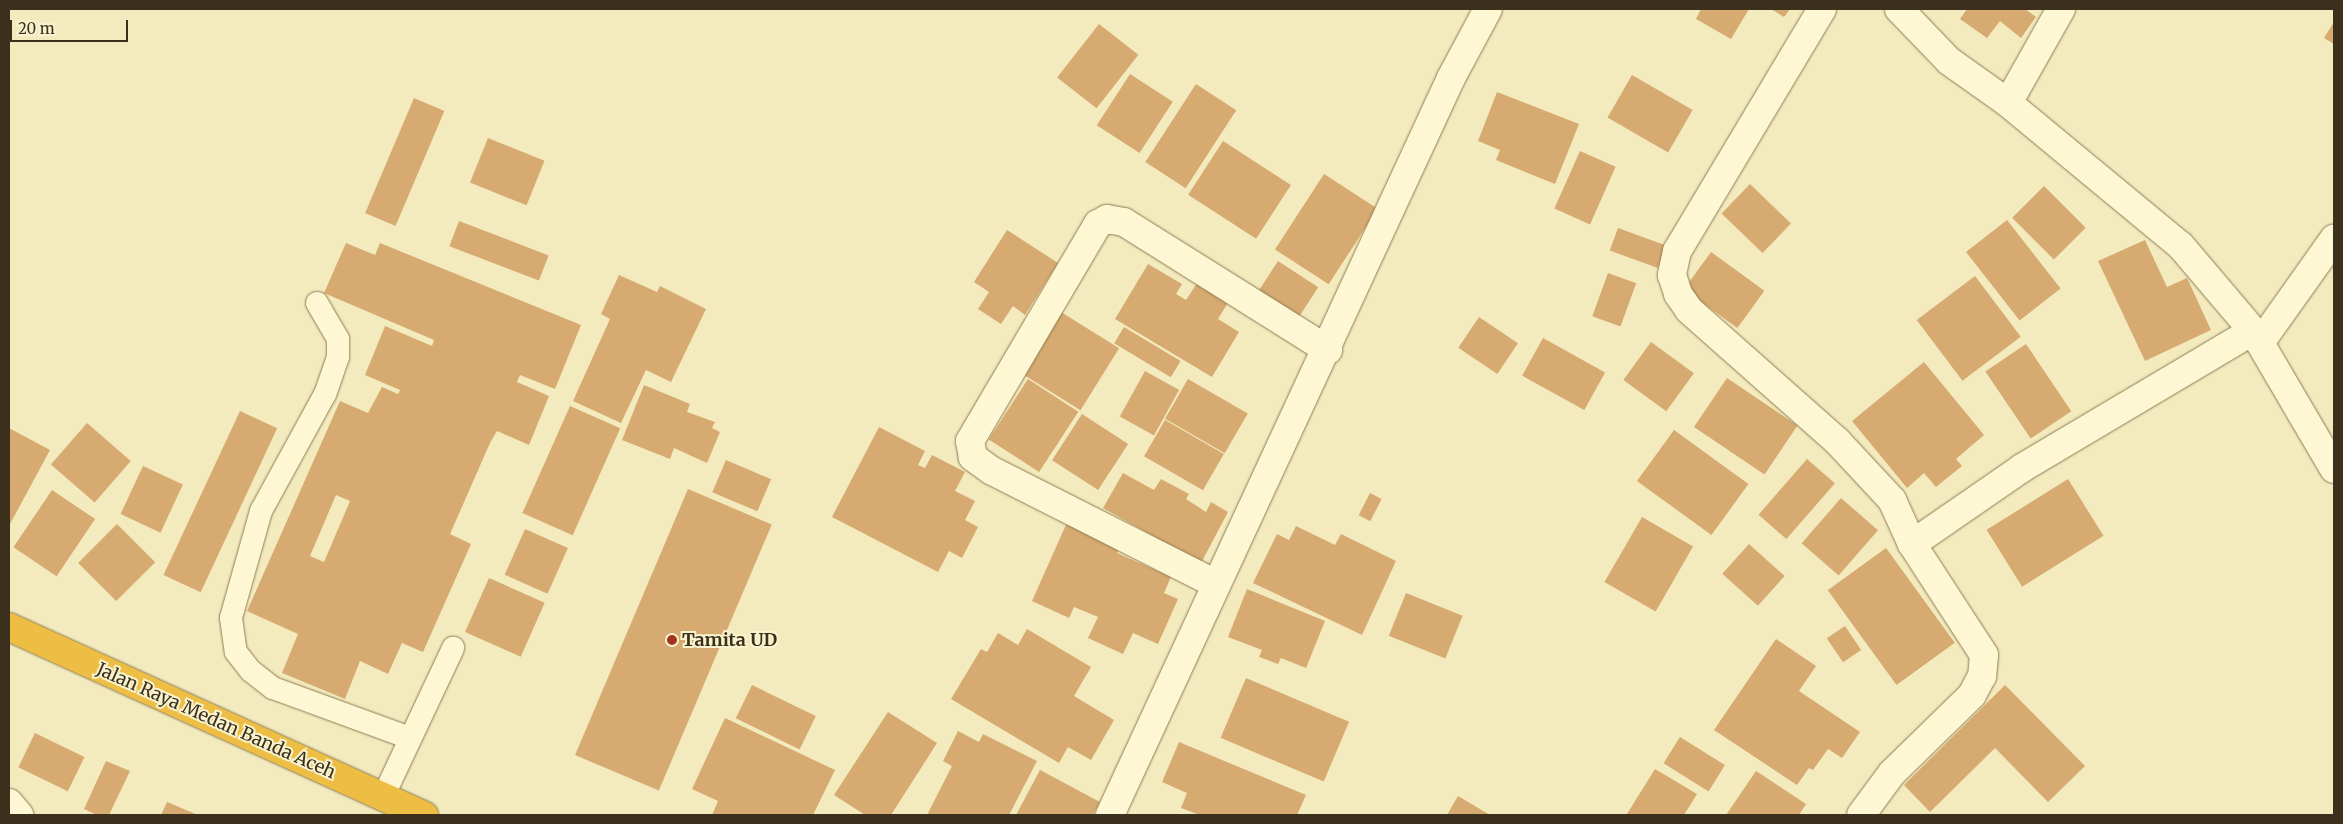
<!DOCTYPE html>
<style>
body{margin:0}
#map{position:relative;width:2343px;height:824px;overflow:hidden;background:#f3ebbe;font-family:Merriweather,serif}
div>[style]{position:absolute}
.building>*{inset:0;background:#d6aa70;transform-origin:0 0}
.roads{filter:drop-shadow(0 0 1px #8e7c55) drop-shadow(0 0 1px #8e7c55)}
.lane>*{height:22px;margin:-11px;padding:0 11px;transform-origin:11px;border-radius:11px;background:#fdf7d3}
.street>*{height:28px;margin:-14px;padding:0 14px;transform-origin:14px;border-radius:14px;background:#fdf7d3}
.highway>*{height:28px;margin:-14px;padding:0 14px;transform-origin:14px;border-radius:14px;background:#edbd44}
.dots>*{width:14px;height:14px;translate:-50% -50%;box-sizing:border-box;border:2px solid #f9f4cf;border-radius:50%}
span{translate:-50% -50%;white-space:nowrap;text-align:center;line-height:1.15;-webkit-text-stroke:4px #f9f4cf;paint-order:stroke}
.poi-label{font-size:18px;color:#3b301b;font-weight:700}
.left{translate:0 -50%;text-align:left}
.street-label{font-size:18px;color:#3b301b}
.frame{position:absolute;inset:0;border:10px solid #3b301b;pointer-events:none}
.scale{position:absolute;left:10px;top:20px;width:118px;height:22px;box-sizing:border-box;border:2px solid #3b301b;border-top:0;padding-left:6px;font-size:15px;line-height:18px;white-space:nowrap;color:#3b301b;-webkit-text-stroke:4px #f9f4cf;paint-order:stroke}
</style>
<div id="map">
<div class="building">
<i style="clip-path:polygon(1701px 9px,1749px 9px,1731px 39px,1696px 19px)"></i>
<i style="clip-path:polygon(1771px 9px,1790px 9px,1784px 17px)"></i>
<i style="clip-path:polygon(1967px 9px,2025px 9px,2036px 17px,2021px 38px,2000px 21px,1987px 38px,1960px 19px)"></i>
<i style="clip-path:polygon(2334px 22px,2334px 44px,2324px 38px)"></i>
<i style="left:1099px;top:24px;width:50px;height:68px;rotate:38deg"></i>
<i style="left:1130px;top:74px;width:51px;height:61px;rotate:33deg"></i>
<i style="left:1632px;top:75px;width:70px;height:49px;rotate:30deg"></i>
<i style="left:1196px;top:84px;width:48px;height:93px;rotate:33deg"></i>
<i style="clip-path:polygon(1497px 92px,1579px 124px,1555px 184px,1496px 160px,1500px 150px,1478px 141px)"></i>
<i style="left:414px;top:98px;width:33px;height:125px;rotate:23deg"></i>
<i style="left:488px;top:138px;width:61px;height:48px;rotate:22deg"></i>
<i style="left:1223px;top:141px;width:81px;height:64px;rotate:33deg"></i>
<i style="left:1580px;top:151px;width:39px;height:63px;rotate:24deg"></i>
<i style="left:1324px;top:174px;width:64px;height:90px;rotate:33deg"></i>
<i style="left:1750px;top:184px;width:57px;height:41px;rotate:44deg"></i>
<i style="left:2044px;top:186px;width:59px;height:45px;rotate:45deg"></i>
<i style="left:2007px;top:220px;width:87px;height:52px;rotate:52deg"></i>
<i style="left:459px;top:221px;width:96px;height:27px;rotate:21deg"></i>
<i style="left:1618px;top:228px;width:51px;height:24px;rotate:20deg"></i>
<i style="clip-path:polygon(1007px 230px,1058px 263px,1025px 315px,1013px 306px,1001px 324px,978px 309px,989px 292px,974px 282px)"></i>
<i style="clip-path:polygon(2145px 240px,2167px 287px,2187px 278px,2211px 330px,2145px 361px,2098px 261px)"></i>
<i style="clip-path:polygon(evenodd,346px 243px,375px 255px,380px 243px,581px 325px,555px 389px,520px 375px,517px 382px,549px 396px,529px 445px,497px 431px,490px 443px,450px 534px,471px 544px,423px 652px,402px 643px,388px 674px,360px 661px,345px 699px,282px 673px,298px 634px,247px 611px,340px 401px,368px 413px,382px 387px,398px 394px,400px 390px,365px 375px,385px 326px,432px 346px,434px 340px,324px 293px,346px 243px,336px 495px,350px 501px,324px 562px,310px 556px,336px 495px)"></i>
<i style="left:1711px;top:252px;width:66px;height:46px;rotate:36deg"></i>
<i style="left:1278px;top:261px;width:48px;height:44px;rotate:33deg"></i>
<i style="clip-path:polygon(1148px 264px,1182px 284px,1176px 294px,1186px 300px,1198px 282px,1229px 301px,1218px 319px,1239px 332px,1212px 377px,1115px 319px)"></i>
<i style="left:1608px;top:273px;width:30px;height:46px;rotate:20deg"></i>
<i style="clip-path:polygon(619px 275px,657px 292px,660px 286px,706px 309px,671px 382px,646px 370px,621px 423px,573px 401px,610px 319px,601px 314px)"></i>
<i style="left:1975px;top:276px;width:76px;height:73px;rotate:53deg"></i>
<i style="left:1053px;top:307px;width:78px;height:73px;rotate:32deg"></i>
<i style="left:1479px;top:317px;width:47px;height:37px;rotate:34deg"></i>
<i style="left:1124px;top:327px;width:66px;height:19px;rotate:31deg"></i>
<i style="left:1543px;top:338px;width:71px;height:43px;rotate:29deg"></i>
<i style="left:1651px;top:342px;width:53px;height:47px;rotate:36deg"></i>
<i style="left:2026px;top:344px;width:81px;height:49px;rotate:56deg"></i>
<i style="clip-path:polygon(1924px 362px,1984px 435px,1956px 459px,1962px 466px,1936px 487px,1924px 473px,1907px 488px,1852px 421px)"></i>
<i style="left:1145px;top:371px;width:39px;height:52px;rotate:29deg"></i>
<i style="left:1727px;top:378px;width:85px;height:59px;rotate:34deg"></i>
<i style="left:1028px;top:379px;width:60px;height:72px;rotate:33deg"></i>
<i style="left:1188px;top:379px;width:69px;height:46px;rotate:30deg"></i>
<i style="clip-path:polygon(644px 385px,690px 404px,687px 412px,715px 422px,712px 428px,720px 432px,707px 463px,674px 448px,670px 459px,622px 440px)"></i>
<i style="left:570px;top:406px;width:55px;height:117px;rotate:24deg"></i>
<i style="left:240px;top:411px;width:41px;height:181px;rotate:25deg"></i>
<i style="left:1082px;top:414px;width:55px;height:55px;rotate:33deg"></i>
<i style="left:1165px;top:420px;width:68px;height:42px;rotate:30deg"></i>
<i style="left:87px;top:423px;width:58px;height:55px;rotate:41deg"></i>
<i style="clip-path:polygon(879px 427px,925px 451px,918px 465px,925px 468px,932px 455px,965px 472px,955px 491px,975px 501px,965px 520px,978px 527px,962px 558px,949px 551px,938px 572px,832px 517px)"></i>
<i style="clip-path:polygon(9px 428px,50px 450px,9px 526px)"></i>
<i style="left:1674px;top:430px;width:92px;height:63px;rotate:36deg"></i>
<i style="left:1807px;top:459px;width:37px;height:74px;rotate:41deg"></i>
<i style="left:726px;top:460px;width:49px;height:35px;rotate:23deg"></i>
<i style="left:143px;top:466px;width:44px;height:53px;rotate:25deg"></i>
<i style="clip-path:polygon(1123px 473px,1154px 490px,1161px 479px,1189px 494px,1186px 499px,1206px 512px,1211px 502px,1228px 512px,1201px 563px,1103px 508px)"></i>
<i style="left:2068px;top:479px;width:67px;height:96px;rotate:58deg"></i>
<i style="left:688px;top:489px;width:91px;height:289px;rotate:23deg"></i>
<i style="left:52px;top:490px;width:52px;height:69px;rotate:34deg"></i>
<i style="left:1370px;top:493px;width:13px;height:25px;rotate:27deg"></i>
<i style="left:1841px;top:498px;width:49px;height:60px;rotate:41deg"></i>
<i style="left:1642px;top:517px;width:59px;height:75px;rotate:30deg"></i>
<i style="clip-path:polygon(1069px 518px,1122px 542px,1117px 553px,1171px 577px,1164px 593px,1178px 599px,1158px 644px,1133px 633px,1123px 654px,1088px 638px,1098px 617px,1074px 607px,1069px 618px,1032px 601px)"></i>
<i style="left:117px;top:524px;width:54px;height:55px;rotate:45deg"></i>
<i style="clip-path:polygon(1296px 526px,1335px 545px,1341px 534px,1396px 561px,1362px 635px,1253px 583px,1277px 534px,1289px 540px)"></i>
<i style="left:525px;top:529px;width:47px;height:50px;rotate:24deg"></i>
<i style="left:1749px;top:544px;width:48px;height:40px;rotate:42deg"></i>
<i style="left:1886px;top:548px;width:117px;height:72px;rotate:54deg"></i>
<i style="left:489px;top:578px;width:61px;height:59px;rotate:24deg"></i>
<i style="clip-path:polygon(1247px 589px,1325px 621px,1306px 668px,1281px 658px,1278px 664px,1259px 657px,1262px 650px,1228px 637px)"></i>
<i style="left:1406px;top:593px;width:61px;height:46px;rotate:22deg"></i>
<i style="left:1845px;top:626px;width:29px;height:22px;rotate:56deg"></i>
<i style="clip-path:polygon(1027px 629px,1091px 667px,1074px 696px,1114px 720px,1091px 760px,1068px 747px,1059px 763px,951px 699px,981px 649px,987px 652px,998px 633px,1018px 645px)"></i>
<i style="clip-path:polygon(1776px 639px,1816px 666px,1799px 691px,1860px 732px,1842px 758px,1828px 749px,1813px 770px,1809px 768px,1797px 785px,1714px 730px)"></i>
<i style="left:1246px;top:678px;width:112px;height:65px;rotate:23deg"></i>
<i style="left:752px;top:685px;width:71px;height:37px;rotate:26deg"></i>
<i style="clip-path:polygon(2005px 685px,2085px 766px,2048px 802px,1995px 748px,1930px 812px,1904px 785px)"></i>
<i style="clip-path:polygon(888px 712px,937px 743px,891px 815px,865px 815px,834px 795px)"></i>
<i style="clip-path:polygon(725px 718px,835px 770px,813px 815px,712px 815px,718px 801px,692px 789px)"></i>
<i style="clip-path:polygon(958px 731px,979px 742px,983px 734px,1037px 761px,1009px 815px,927px 815px,952px 766px,943px 761px)"></i>
<i style="left:35px;top:733px;width:55px;height:38px;rotate:26deg"></i>
<i style="left:1680px;top:737px;width:53px;height:31px;rotate:32deg"></i>
<i style="clip-path:polygon(1179px 742px,1306px 795px,1297px 815px,1200px 815px,1181px 808px,1187px 793px,1162px 782px)"></i>
<i style="clip-path:polygon(106px 761px,130px 771px,109px 815px,97px 815px,84px 809px)"></i>
<i style="clip-path:polygon(1655px 769px,1697px 794px,1684px 815px,1627px 814px)"></i>
<i style="clip-path:polygon(1040px 770px,1100px 802px,1093px 815px,1016px 815px)"></i>
<i style="clip-path:polygon(1756px 771px,1806px 804px,1799px 815px,1726px 815px)"></i>
<i style="clip-path:polygon(1458px 796px,1490px 815px,1447px 815px)"></i>
<i style="clip-path:polygon(167px 802px,198px 815px,161px 815px)"></i>
</div>
<div class="roads">
<div class="lane">
<i style="left:317px;top:303px;width:42px;rotate:59.7deg"></i>
<i style="left:338px;top:339px;width:18px;rotate:90deg"></i>
<i style="left:338px;top:357px;width:39px;rotate:109deg"></i>
<i style="left:325px;top:394px;width:133px;rotate:118.7deg"></i>
<i style="left:261px;top:511px;width:111px;rotate:105.7deg"></i>
<i style="left:231px;top:618px;width:34px;rotate:82deg"></i>
<i style="left:236px;top:652px;width:24px;rotate:52deg"></i>
<i style="left:251px;top:671px;width:28px;rotate:38deg"></i>
<i style="left:273px;top:688px;width:146px;rotate:20.1deg"></i>
<i style="left:383px;top:797px;width:165px;rotate:-64.8deg"></i>
</div>
<div class="street">
<i style="left:1822px;top:9px;width:282px;rotate:120.9deg"></i>
<i style="left:1677px;top:251px;width:25px;rotate:102deg"></i>
<i style="left:1672px;top:275px;width:20px;rotate:72deg"></i>
<i style="left:1678px;top:294px;width:19px;rotate:55deg"></i>
<i style="left:1689px;top:310px;width:198px;rotate:41.5deg"></i>
<i style="left:1837px;top:441px;width:81px;rotate:47deg"></i>
<i style="left:1892px;top:500px;width:48px;rotate:65.6deg"></i>
<i style="left:1912px;top:544px;width:132px;rotate:57deg"></i>
<i style="left:1984px;top:655px;width:21px;rotate:95deg"></i>
<i style="left:1982px;top:676px;width:21px;rotate:118deg"></i>
<i style="left:1972px;top:695px;width:112px;rotate:135.7deg"></i>
<i style="left:1892px;top:773px;width:52px;rotate:126.4deg"></i>
<i style="left:1899px;top:9px;width:72px;rotate:46.1deg"></i>
<i style="left:1949px;top:61px;width:72px;rotate:35.4deg"></i>
<i style="left:2008px;top:103px;width:224px;rotate:39.6deg"></i>
<i style="left:2181px;top:246px;width:111px;rotate:49.7deg"></i>
<i style="left:2253px;top:331px;width:160px;rotate:59.6deg"></i>
<i style="left:2008px;top:103px;width:108px;rotate:-60.6deg"></i>
<i style="left:2260px;top:343px;width:128px;rotate:-54.6deg"></i>
<i style="left:1912px;top:544px;width:134px;rotate:-34.6deg"></i>
<i style="left:2022px;top:468px;width:269px;rotate:-30.7deg"></i>
<i style="left:1216px;top:584px;width:251px;rotate:-153.2deg"></i>
<i style="left:992px;top:471px;width:24px;rotate:-144deg"></i>
<i style="left:973px;top:457px;width:16px;rotate:-101deg"></i>
<i style="left:970px;top:441px;width:252px;rotate:-59.5deg"></i>
<i style="left:1098px;top:224px;width:10px;rotate:-29deg"></i>
<i style="left:1107px;top:219px;width:17px;rotate:10deg"></i>
<i style="left:1124px;top:222px;width:241px;rotate:32.1deg"></i>
<i style="left:9px;top:803px;width:16px;rotate:50deg"></i>
<i style="left:1110px;top:815px;width:812px;rotate:-65.17deg"></i>
<i style="left:1451px;top:78px;width:78px;rotate:-61.8deg"></i>
</div>
<div class="highway">
<i style="left:9px;top:627px;width:456px;rotate:24.4deg"></i>
</div>
</div>
<div class="dots">
<i style="left:672px;top:640px;background:#a4321e"></i>
</div>
<div class="poi-label">
<span class="left" style="left:682px;top:640px">Tamita UD</span>
</div>
<div class="street-label">
<span style="left:216px;top:721px;rotate:24deg">Jalan Raya Medan Banda Aceh</span>
</div>
<div class="frame"></div>
<div class="scale">20 m</div>
</div>
